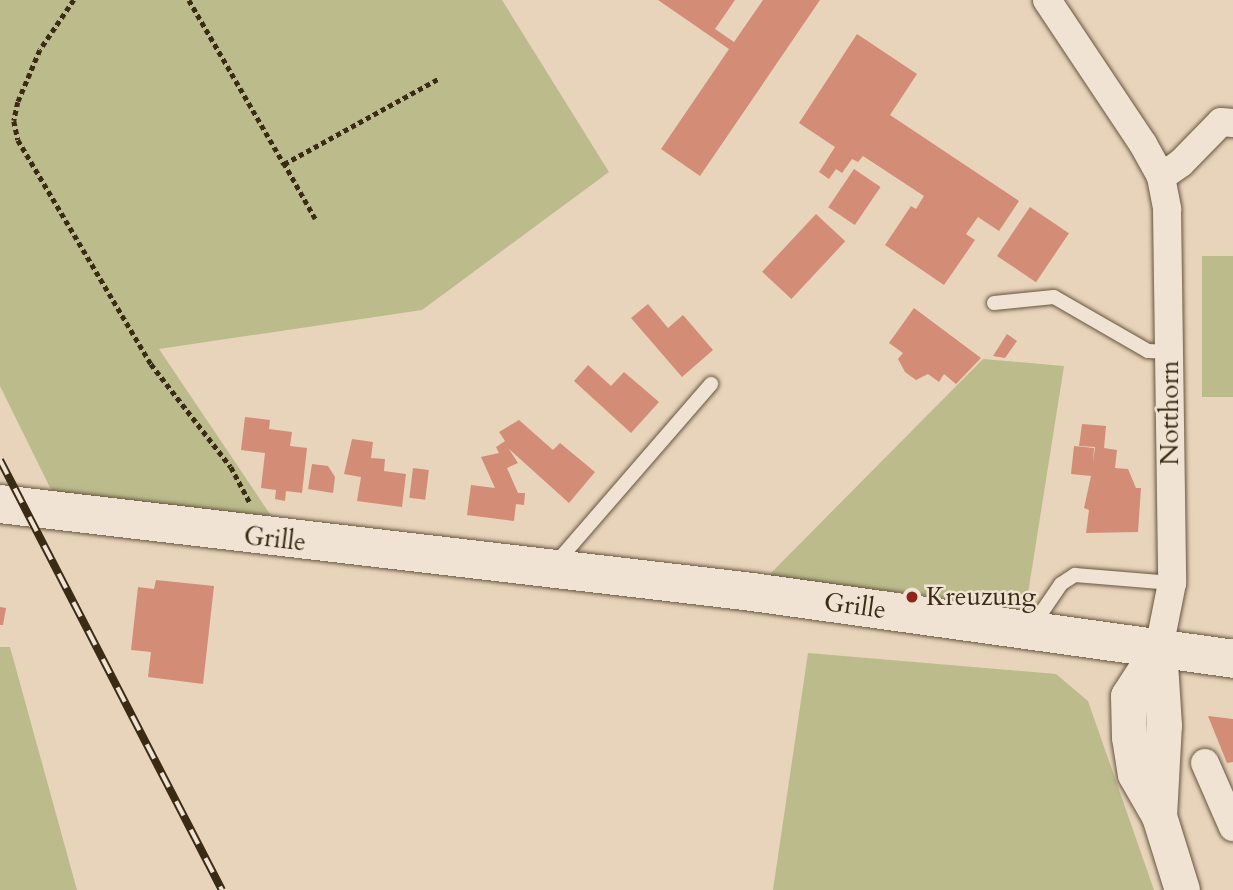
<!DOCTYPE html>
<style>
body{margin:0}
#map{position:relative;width:1233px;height:890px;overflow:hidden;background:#e8d4bb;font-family:Cardo,serif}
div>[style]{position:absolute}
.green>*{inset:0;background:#bbbb8c;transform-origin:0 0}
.building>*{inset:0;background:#d38c76;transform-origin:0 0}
.path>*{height:4.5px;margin-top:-2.25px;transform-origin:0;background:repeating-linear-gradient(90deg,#3b2b15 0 5px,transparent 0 8.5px)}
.roads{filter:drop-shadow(0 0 2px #66553e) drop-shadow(0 0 2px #66553e)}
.service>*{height:14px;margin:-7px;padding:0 7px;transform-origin:7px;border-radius:7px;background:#f0e3d3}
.minor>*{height:28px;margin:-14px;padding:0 14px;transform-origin:14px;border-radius:14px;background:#f0e3d3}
.tertiary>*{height:35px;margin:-17.5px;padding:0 17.5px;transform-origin:17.5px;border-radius:17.5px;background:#f0e3d3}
.secondary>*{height:38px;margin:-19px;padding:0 19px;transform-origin:19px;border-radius:19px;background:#f0e3d3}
.rail>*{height:8px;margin-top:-4px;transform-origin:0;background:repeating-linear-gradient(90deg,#f0e3d3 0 16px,#3b2b15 0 32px);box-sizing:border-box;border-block:2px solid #3b2b15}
.dots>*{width:19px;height:19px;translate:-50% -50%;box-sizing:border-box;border:4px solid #f0e3d3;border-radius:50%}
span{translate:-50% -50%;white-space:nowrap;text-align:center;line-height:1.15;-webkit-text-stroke:5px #f0e3d3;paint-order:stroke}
.street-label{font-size:26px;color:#3b2b15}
.poi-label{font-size:26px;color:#3b2b15}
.left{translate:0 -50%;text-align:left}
</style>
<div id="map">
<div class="green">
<i style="clip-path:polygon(0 0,502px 0,609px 172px,422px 310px,159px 349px,286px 538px,63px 514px,0 386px)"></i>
<i style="left:1233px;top:256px;width:141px;height:31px;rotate:90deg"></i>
<i style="clip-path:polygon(983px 359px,1064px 366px,1026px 606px,766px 578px)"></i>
<i style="clip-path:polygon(0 647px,10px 647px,77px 890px,0 890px)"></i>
<i style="clip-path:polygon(808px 653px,1056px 674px,1088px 701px,1154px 890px,773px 890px)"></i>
</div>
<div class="building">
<i style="clip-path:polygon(658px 0,735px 0,715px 29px,734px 42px,763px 0,820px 0,700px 176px,661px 149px,729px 49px)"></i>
<i style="clip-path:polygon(857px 34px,917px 74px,890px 115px,1019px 201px,999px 231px,978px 217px,966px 234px,975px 240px,944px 285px,885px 245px,911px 206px,916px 209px,924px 196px,863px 156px,858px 162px,852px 159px,842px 173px,836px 169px,829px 179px,819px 172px,835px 147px,799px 123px)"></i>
<i style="left:854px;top:169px;width:32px;height:46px;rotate:34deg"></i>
<i style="left:1030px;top:207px;width:47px;height:59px;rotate:34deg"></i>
<i style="left:816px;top:214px;width:40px;height:79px;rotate:43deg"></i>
<i style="clip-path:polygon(648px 304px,668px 328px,683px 315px,713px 350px,682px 377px,631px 318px)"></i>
<i style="clip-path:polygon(914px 308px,981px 358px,956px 384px,944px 374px,939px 382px,928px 374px,916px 380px,905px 372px,898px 359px,903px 353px,889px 343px)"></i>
<i style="clip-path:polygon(1007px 334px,1017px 341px,1005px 358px,993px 356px)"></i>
<i style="clip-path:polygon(588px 365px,611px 386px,624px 372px,659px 402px,631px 433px,574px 381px)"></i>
<i style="clip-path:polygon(245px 417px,270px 420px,269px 429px,292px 432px,290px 446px,307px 448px,302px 493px,286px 491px,285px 501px,275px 499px,276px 490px,261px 488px,265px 453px,241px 450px)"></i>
<i style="clip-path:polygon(519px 420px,553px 450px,560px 443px,595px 472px,569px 503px,509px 449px,518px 463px,507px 468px,518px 493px,525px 493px,524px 505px,516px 504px,514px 521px,467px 515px,471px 485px,495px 488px,481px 457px,499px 453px,496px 447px,505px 441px,499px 432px)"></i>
<i style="clip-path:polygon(1082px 424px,1106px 426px,1104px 448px,1117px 450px,1115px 468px,1128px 469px,1136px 488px,1141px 488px,1138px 532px,1086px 533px,1089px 510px,1084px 508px,1091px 476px,1071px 474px,1074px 446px,1094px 448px,1093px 463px,1095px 447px,1079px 446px)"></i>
<i style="clip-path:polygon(352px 439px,373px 442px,371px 458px,385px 459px,384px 471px,406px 474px,402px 507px,357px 501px,361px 477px,344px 474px)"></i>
<i style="clip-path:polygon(312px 464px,328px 466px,335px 477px,333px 493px,308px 489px)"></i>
<i style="left:413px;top:468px;width:16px;height:30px;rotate:7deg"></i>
<i style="clip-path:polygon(156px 580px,214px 586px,203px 684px,148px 677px,151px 652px,131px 650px,138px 587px,154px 589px)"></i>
<i style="clip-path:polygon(0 607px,6px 608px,3px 625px,0 625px)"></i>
<i style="clip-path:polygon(1208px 716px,1233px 719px,1233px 762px,1227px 763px)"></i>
</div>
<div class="path">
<i style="left:74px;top:0;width:60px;rotate:124.2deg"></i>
<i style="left:40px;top:50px;width:56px;rotate:112.9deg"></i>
<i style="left:18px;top:102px;width:19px;rotate:102deg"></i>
<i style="left:14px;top:121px;width:19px;rotate:78deg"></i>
<i style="left:18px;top:140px;width:261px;rotate:59.3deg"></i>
<i style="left:151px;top:364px;width:130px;rotate:52.2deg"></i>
<i style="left:231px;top:467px;width:40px;rotate:62deg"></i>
<i style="left:189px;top:0;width:190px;rotate:59.9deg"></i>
<i style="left:315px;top:219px;width:63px;rotate:-119.4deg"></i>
<i style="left:284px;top:164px;width:176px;rotate:-28.9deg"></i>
</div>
<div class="roads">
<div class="service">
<i style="left:994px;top:303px;width:60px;rotate:-5.7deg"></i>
<i style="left:1054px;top:297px;width:108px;rotate:29.9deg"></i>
<i style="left:1148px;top:351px;width:21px;rotate:3deg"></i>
<i style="left:556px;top:563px;width:237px;rotate:-49.1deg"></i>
<i style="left:1031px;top:628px;width:53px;rotate:-55.7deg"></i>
<i style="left:1061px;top:584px;width:17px;rotate:-33deg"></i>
<i style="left:1075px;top:575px;width:97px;rotate:4.7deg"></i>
</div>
<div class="minor">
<i style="left:1047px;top:0;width:173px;rotate:56.3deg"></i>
<i style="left:1143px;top:144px;width:38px;rotate:61deg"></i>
<i style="left:1161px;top:177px;width:33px;rotate:79deg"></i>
<i style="left:1167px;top:209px;width:374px;rotate:89.2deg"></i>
<i style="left:1172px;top:583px;width:66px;rotate:101.3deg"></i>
<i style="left:1161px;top:177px;width:24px;rotate:-35deg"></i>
<i style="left:1181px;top:163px;width:57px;rotate:-45.7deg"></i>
<i style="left:1221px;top:122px;width:12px;rotate:5deg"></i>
<i style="left:1205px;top:763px;width:70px;rotate:66.4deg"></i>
</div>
<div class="tertiary">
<i style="left:1159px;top:648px;width:57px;rotate:122.9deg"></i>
<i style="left:1128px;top:696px;width:41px;rotate:88.6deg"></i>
<i style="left:1129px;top:737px;width:37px;rotate:81deg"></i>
<i style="left:1135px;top:774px;width:48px;rotate:60.3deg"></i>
<i style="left:1159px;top:816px;width:77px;rotate:72.7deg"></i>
<i style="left:1159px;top:816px;width:91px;rotate:-86.9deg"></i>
<i style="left:1164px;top:725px;width:77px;rotate:-93.7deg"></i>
</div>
<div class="secondary">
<i style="left:0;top:504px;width:757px;rotate:6.67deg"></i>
<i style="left:752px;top:592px;width:486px;rotate:7.9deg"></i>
</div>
</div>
<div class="rail">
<i style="left:0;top:460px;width:484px;rotate:62.7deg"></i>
</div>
<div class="dots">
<i style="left:912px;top:597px;background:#8f2418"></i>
</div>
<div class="street-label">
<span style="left:1170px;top:413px;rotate:-90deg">Notthorn</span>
<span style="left:275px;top:539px;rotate:7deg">Grille</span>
<span style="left:855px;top:606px;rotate:8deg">Grille</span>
</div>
<div class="poi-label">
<span class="left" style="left:926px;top:597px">Kreuzung</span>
</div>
</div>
